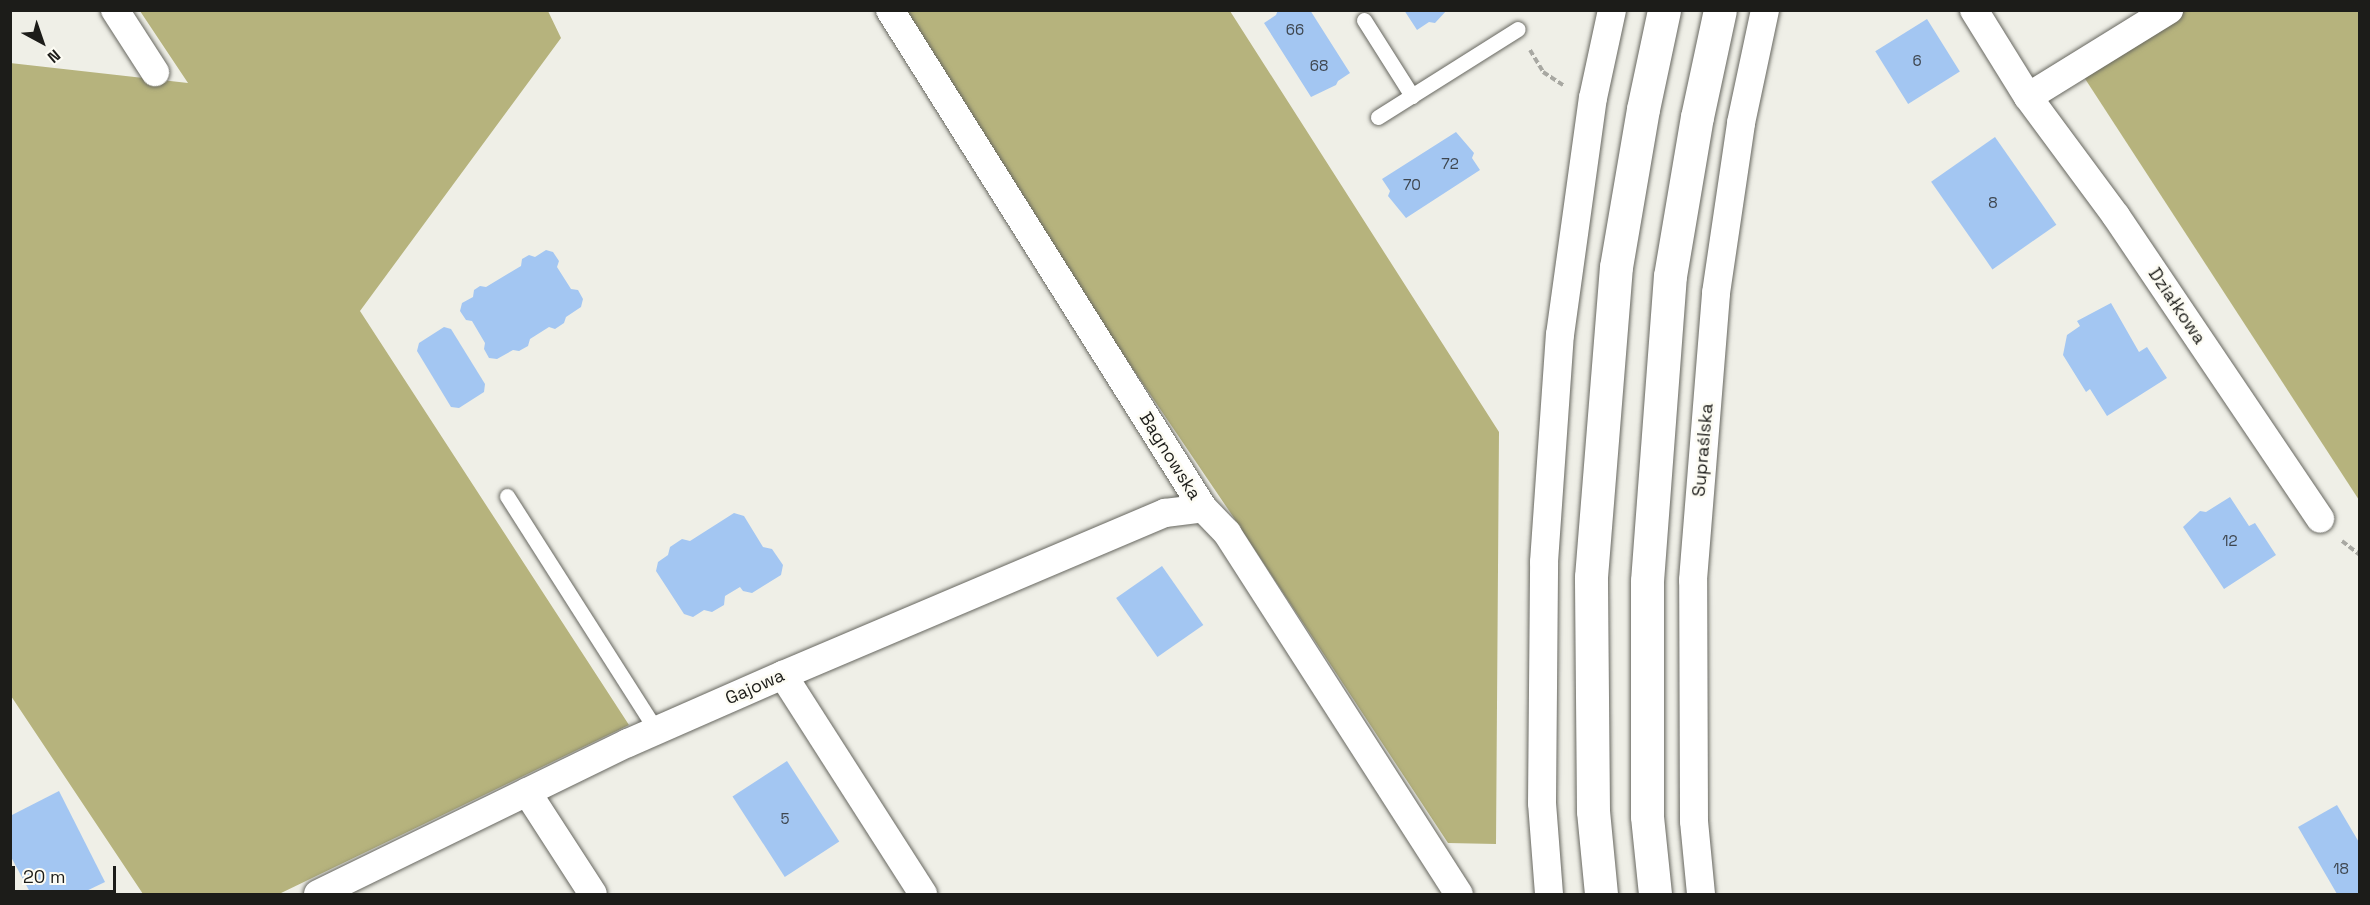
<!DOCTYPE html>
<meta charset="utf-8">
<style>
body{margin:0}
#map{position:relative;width:2370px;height:905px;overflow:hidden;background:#efefe7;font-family:"Space Grotesk",sans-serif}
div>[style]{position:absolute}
.forest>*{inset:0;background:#b6b37d}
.building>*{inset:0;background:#a3c6f2;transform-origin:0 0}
.path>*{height:4px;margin-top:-2px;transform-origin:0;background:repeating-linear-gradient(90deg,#a8a8a2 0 6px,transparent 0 9px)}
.roads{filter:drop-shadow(0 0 2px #676760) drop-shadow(0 0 2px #676760)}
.service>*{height:15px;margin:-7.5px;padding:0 7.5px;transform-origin:7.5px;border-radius:7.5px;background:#fff}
.minor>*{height:28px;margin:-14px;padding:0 14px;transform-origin:14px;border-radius:14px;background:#fff}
.secondary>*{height:33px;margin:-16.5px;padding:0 16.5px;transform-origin:16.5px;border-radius:16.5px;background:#fff}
span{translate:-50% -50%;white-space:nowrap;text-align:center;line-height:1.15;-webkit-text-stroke:5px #fdfcf4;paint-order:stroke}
.number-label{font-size:15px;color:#3e464f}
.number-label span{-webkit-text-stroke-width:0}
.street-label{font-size:18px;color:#1c1c19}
.frame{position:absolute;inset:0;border:12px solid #1c1c19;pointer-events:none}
.north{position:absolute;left:12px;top:12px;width:60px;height:60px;-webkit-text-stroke:4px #fdfcf4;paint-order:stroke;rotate:140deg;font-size:16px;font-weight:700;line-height:24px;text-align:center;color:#1c1c19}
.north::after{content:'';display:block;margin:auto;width:21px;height:27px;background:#1c1c19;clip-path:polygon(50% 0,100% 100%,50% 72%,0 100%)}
.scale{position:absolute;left:12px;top:866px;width:104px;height:27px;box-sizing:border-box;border:3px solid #1c1c19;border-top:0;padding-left:8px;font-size:18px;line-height:21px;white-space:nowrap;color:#1c1c19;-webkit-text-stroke:4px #fdfcf4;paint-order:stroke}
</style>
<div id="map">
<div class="forest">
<i style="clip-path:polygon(140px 11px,548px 11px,561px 38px,360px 311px,629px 725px,279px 894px,143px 894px,11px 696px,10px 63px,188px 83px)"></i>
<i style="clip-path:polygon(890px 11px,1230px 11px,1499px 432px,1496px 844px,1448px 843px,1232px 515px)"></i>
<i style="clip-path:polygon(2184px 11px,2359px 11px,2359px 500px,2080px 71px)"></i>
</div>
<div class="building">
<i style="clip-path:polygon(1278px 10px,1310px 10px,1350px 73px,1338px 81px,1336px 85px,1311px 97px,1264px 23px,1276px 15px)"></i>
<i style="clip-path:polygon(1404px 10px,1447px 10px,1435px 23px,1429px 22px,1417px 30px)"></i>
<i style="left:1927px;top:19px;width:62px;height:61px;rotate:58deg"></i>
<i style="clip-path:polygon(1456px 132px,1474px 153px,1472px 158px,1480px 170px,1406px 218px,1388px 196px,1390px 191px,1382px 179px)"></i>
<i style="left:1995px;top:137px;width:107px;height:78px;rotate:55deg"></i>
<i style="clip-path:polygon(546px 250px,553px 252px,559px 261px,557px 267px,571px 289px,578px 290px,583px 299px,581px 307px,566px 317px,564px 323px,555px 329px,549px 327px,530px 339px,528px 346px,519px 351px,513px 350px,497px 359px,489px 358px,484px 349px,485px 343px,472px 321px,466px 320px,460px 311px,462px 303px,473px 297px,474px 290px,480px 286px,486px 287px,521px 266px,522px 259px,529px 255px,535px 257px)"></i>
<i style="clip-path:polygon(2111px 303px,2139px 352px,2147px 347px,2167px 378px,2107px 416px,2090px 389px,2086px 392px,2063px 355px,2067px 335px,2080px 326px,2077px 321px)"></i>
<i style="clip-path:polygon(444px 327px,451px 329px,485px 384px,484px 392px,459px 408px,451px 407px,417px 351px,419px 343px)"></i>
<i style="clip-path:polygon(2230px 497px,2249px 526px,2255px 523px,2276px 555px,2224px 589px,2183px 527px,2200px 511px,2206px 512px)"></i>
<i style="clip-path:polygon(734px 513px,744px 516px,763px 547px,772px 549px,783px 565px,781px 575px,752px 593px,743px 591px,740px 587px,725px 596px,724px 605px,712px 612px,704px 610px,693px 617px,684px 614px,656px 571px,658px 562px,668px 555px,670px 547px,682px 539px,690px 541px)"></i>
<i style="left:1162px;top:566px;width:72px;height:56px;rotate:55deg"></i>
<i style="left:787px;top:761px;width:96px;height:65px;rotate:57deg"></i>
<i style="clip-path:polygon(59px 791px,105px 882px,80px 894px,31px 894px,10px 855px,10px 816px)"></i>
<i style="clip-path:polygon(2337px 805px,2360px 844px,2360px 894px,2337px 894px,2298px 827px)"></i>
</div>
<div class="path">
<i style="left:1530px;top:50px;width:26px;rotate:59deg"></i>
<i style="left:1543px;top:72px;width:24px;rotate:33deg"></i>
<i style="left:2342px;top:541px;width:23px;rotate:38deg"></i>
</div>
<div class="roads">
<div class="service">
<i style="left:1364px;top:20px;width:90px;rotate:57.7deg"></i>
<i style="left:1378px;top:117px;width:165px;rotate:-32.2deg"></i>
<i style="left:507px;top:496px;width:277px;rotate:57.5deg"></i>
</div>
<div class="minor">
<i style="left:115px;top:10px;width:74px;rotate:57.2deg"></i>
<i style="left:890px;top:10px;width:588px;rotate:57.85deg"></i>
<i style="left:1203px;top:508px;width:35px;rotate:46deg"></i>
<i style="left:1227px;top:533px;width:429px;rotate:57.3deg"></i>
<i style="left:1974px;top:10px;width:102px;rotate:58.2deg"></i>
<i style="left:2028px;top:97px;width:148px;rotate:53.5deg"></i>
<i style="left:2116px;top:216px;width:365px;rotate:56deg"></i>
<i style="left:2028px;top:97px;width:166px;rotate:-31.7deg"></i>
<i style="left:783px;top:675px;width:260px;rotate:57.4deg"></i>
<i style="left:527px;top:792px;width:121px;rotate:57.1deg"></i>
<i style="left:318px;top:894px;width:345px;rotate:-26deg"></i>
<i style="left:628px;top:743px;width:169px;rotate:-23.7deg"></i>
<i style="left:783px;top:675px;width:415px;rotate:-23deg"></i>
<i style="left:1165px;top:513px;width:38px;rotate:-7deg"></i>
<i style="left:1549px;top:894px;width:91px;rotate:-94.4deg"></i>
<i style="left:1542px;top:803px;width:241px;rotate:-89.5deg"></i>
<i style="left:1544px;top:562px;width:228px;rotate:-86deg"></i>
<i style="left:1560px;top:335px;width:239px;rotate:-82.1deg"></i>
<i style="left:1593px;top:98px;width:90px;rotate:-77.8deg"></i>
<i style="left:1701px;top:894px;width:73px;rotate:-95.5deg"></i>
<i style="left:1694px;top:821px;width:241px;rotate:-90.2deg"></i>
<i style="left:1693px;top:580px;width:288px;rotate:-85.4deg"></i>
<i style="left:1716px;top:293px;width:172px;rotate:-81.6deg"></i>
<i style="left:1741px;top:123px;width:116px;rotate:-78deg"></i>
</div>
<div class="secondary">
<i style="left:1601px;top:894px;width:83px;rotate:-95.5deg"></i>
<i style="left:1593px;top:811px;width:234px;rotate:-90.5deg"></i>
<i style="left:1591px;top:577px;width:311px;rotate:-85.4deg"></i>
<i style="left:1616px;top:267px;width:160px;rotate:-80.3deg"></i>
<i style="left:1643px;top:109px;width:101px;rotate:-78deg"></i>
<i style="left:1655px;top:894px;width:78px;rotate:-95.9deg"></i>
<i style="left:1647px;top:816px;width:235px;rotate:-90deg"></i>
<i style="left:1647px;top:581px;width:306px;rotate:-85.7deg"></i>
<i style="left:1670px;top:276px;width:161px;rotate:-80.4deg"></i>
<i style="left:1697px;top:117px;width:109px;rotate:-77.9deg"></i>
</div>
</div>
<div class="number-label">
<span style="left:1295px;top:30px">66</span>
<span style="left:1917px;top:61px">6</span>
<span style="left:1319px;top:66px">68</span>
<span style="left:1450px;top:164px">72</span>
<span style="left:1412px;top:185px">70</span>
<span style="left:1993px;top:203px">8</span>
<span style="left:2230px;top:541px">12</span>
<span style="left:785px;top:819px">5</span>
<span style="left:2341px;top:869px">18</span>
</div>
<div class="street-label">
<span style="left:2177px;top:306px;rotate:56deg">Działkowa</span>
<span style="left:1703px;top:450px;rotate:-85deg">Supraślska</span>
<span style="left:1170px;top:456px;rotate:58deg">Bagnowska</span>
<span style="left:755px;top:687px;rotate:-24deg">Gajowa</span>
</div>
<div class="frame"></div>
<div class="north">N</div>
<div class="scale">20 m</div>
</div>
